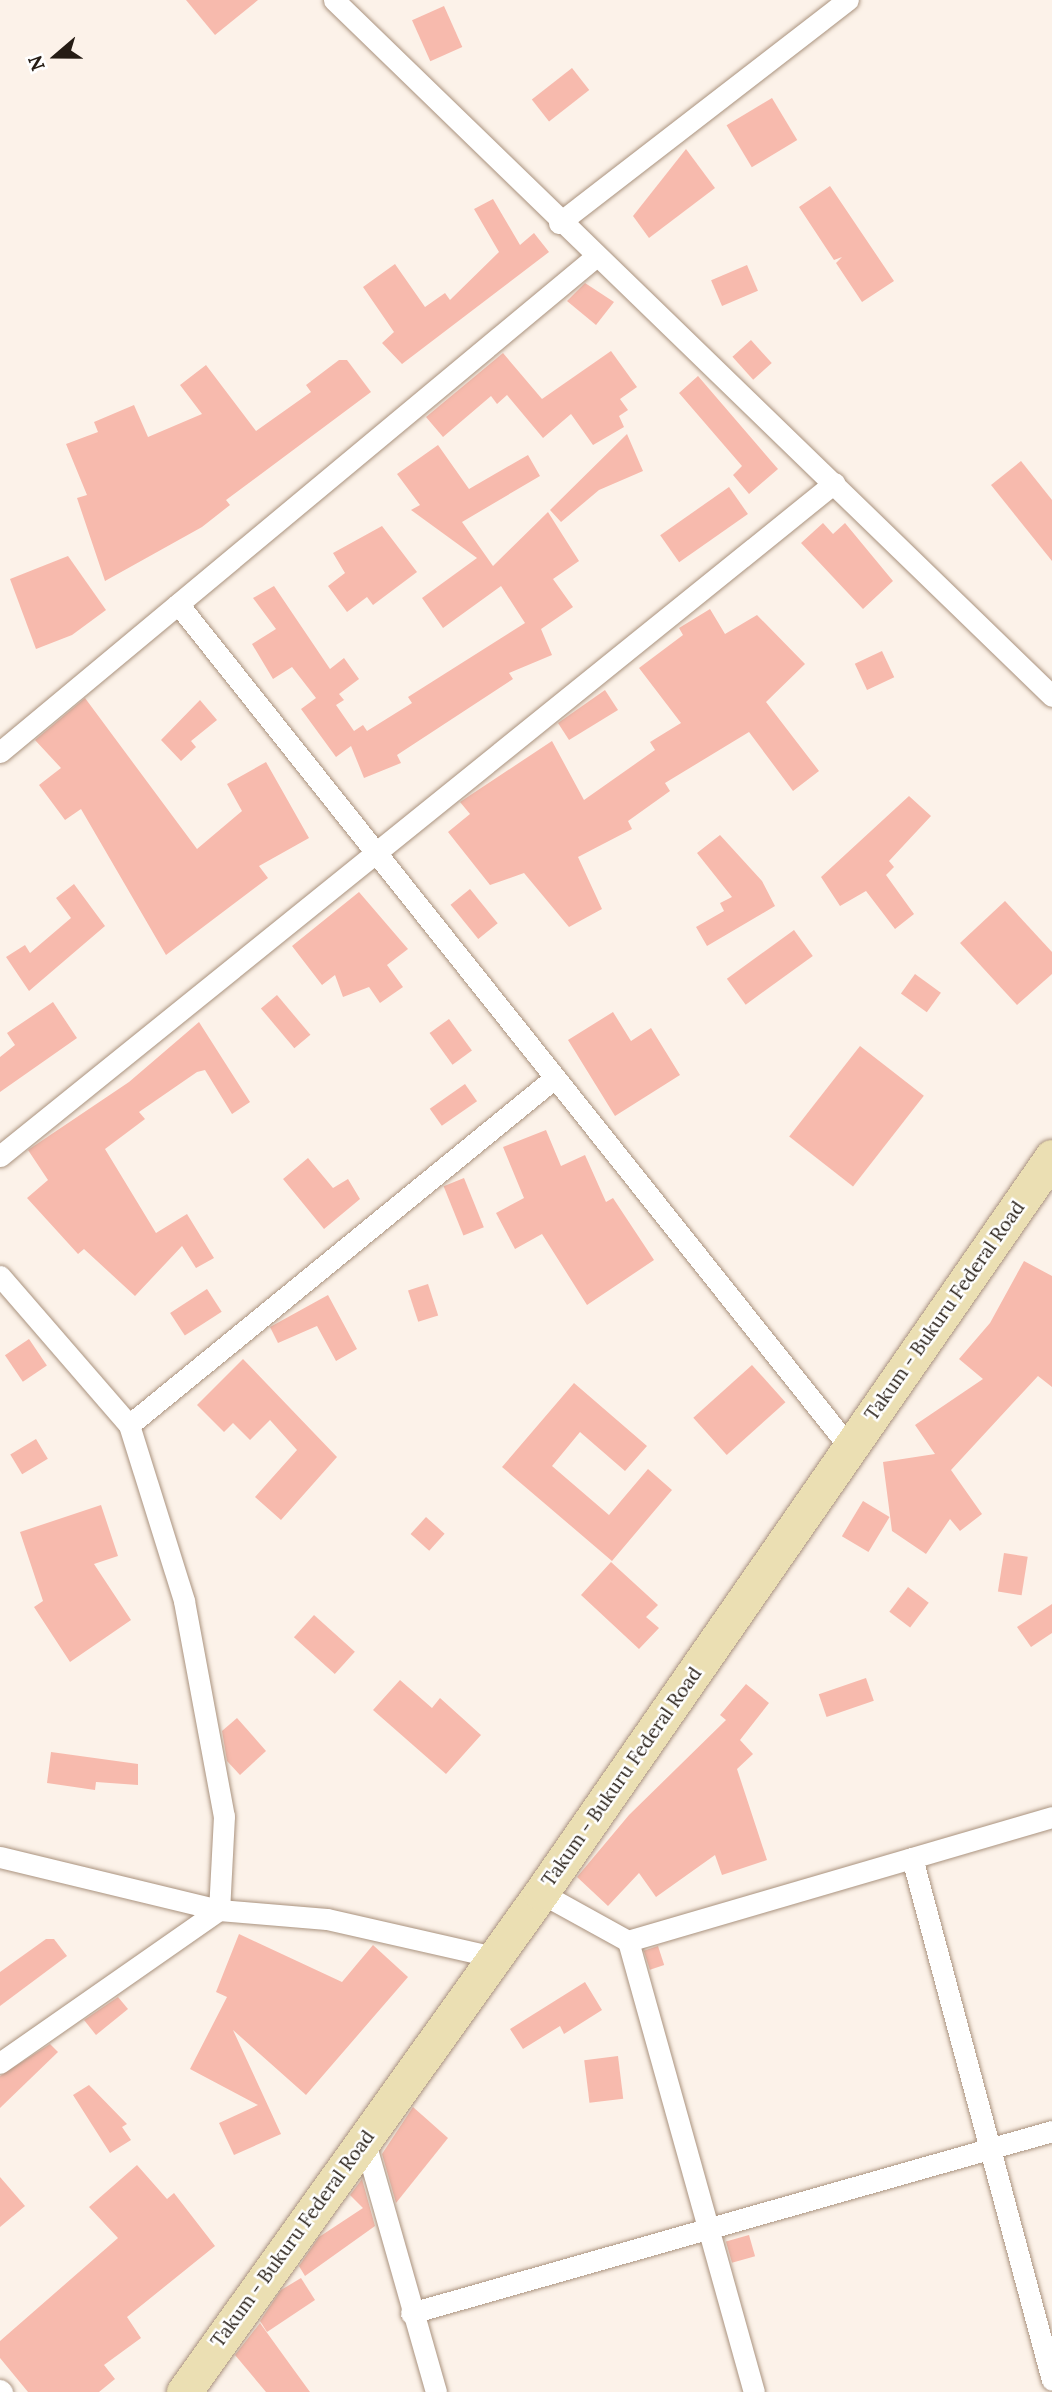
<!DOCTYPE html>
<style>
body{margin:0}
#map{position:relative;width:1052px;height:2392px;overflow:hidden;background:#fcf2e9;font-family:Lora,serif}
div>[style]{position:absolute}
.building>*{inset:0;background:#f7baad;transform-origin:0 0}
.roads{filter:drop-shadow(0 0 2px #aa937f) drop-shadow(0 0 2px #aa937f)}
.minor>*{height:21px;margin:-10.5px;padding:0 10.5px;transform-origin:10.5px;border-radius:10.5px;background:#fff}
.primary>*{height:35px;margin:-17.5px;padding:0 17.5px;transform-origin:17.5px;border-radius:17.5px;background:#ebdfb3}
span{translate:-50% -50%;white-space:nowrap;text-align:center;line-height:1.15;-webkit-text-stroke:5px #fff;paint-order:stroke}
.street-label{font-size:19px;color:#251c14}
.north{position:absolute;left:21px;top:21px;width:70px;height:70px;-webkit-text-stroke:5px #fff;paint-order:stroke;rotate:250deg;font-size:19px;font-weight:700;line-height:28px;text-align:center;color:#251c14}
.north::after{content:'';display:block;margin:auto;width:24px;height:32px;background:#251c14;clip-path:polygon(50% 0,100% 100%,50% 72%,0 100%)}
</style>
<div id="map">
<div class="building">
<i style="clip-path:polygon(186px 0,258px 0,215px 35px)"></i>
<i style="left:444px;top:6px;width:45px;height:35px;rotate:66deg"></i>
<i style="left:572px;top:68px;width:28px;height:51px;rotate:52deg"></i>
<i style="left:772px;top:98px;width:49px;height:53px;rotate:59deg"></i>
<i style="clip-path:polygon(686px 149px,715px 188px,649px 238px,633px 216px)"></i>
<i style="clip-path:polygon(830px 186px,894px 281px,862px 302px,836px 263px,842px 257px,834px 260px,799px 207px)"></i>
<i style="clip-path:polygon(493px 199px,520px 245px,534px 233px,549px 252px,402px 364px,382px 343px,394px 332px,363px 287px,395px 264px,425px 307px,445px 293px,450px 300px,499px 252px,474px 209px)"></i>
<i style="left:747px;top:265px;width:28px;height:39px;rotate:67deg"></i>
<i style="clip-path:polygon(585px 283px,614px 302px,596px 325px,567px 301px)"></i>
<i style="left:751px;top:340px;width:31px;height:25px;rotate:48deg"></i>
<i style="clip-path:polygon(611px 351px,637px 387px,620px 399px,628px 410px,619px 416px,624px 427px,593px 445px,571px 414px,543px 438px,507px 395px,497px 404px,491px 396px,443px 437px,426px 417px,503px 353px,542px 399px)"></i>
<i style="clip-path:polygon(339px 360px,347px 360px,371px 392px,226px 500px,230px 505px,202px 527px,105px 581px,77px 498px,87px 495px,66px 444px,98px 432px,94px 422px,134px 405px,148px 437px,202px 414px,180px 385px,206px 365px,256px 431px,311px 392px,306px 385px)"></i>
<i style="clip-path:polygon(698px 376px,778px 469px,749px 494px,733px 475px,742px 466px,679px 393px)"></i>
<i style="clip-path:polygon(627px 434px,643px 471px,599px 490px,561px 522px,550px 510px)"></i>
<i style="clip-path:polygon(438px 445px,469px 489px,528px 455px,540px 476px,462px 522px,493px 566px,548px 512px,579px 561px,553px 579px,573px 607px,541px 629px,552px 655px,509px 673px,513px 679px,397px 755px,401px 763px,364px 778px,351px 746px,336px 757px,301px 709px,316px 698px,292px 667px,273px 679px,252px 644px,276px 629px,253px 598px,274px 586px,330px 669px,344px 658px,359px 679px,339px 694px,344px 700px,336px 705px,354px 731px,363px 725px,367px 731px,412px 703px,408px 697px,525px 623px,501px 586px,443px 628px,422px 598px,477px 558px,411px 510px,420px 505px,397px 474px)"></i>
<i style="clip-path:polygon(1021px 461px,1052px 500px,1052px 561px,991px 485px)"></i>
<i style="left:729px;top:487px;width:33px;height:84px;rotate:55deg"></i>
<i style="clip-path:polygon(823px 523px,833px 534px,845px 523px,893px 581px,863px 609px,801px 543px)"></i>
<i style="clip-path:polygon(382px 526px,417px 572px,373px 605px,367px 597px,347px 612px,328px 586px,345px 573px,333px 553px)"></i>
<i style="clip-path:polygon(68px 556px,106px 610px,72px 635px,36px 649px,10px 579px)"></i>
<i style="clip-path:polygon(710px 609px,725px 634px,757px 615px,805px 664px,766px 702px,819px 771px,793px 791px,749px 732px,665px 783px,670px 791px,628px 821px,632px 829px,578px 857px,602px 909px,569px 927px,524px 873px,490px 885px,448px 832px,470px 814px,460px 802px,552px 741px,584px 800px,655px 750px,650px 742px,681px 723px,639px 668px,683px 635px,679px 628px)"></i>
<i style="left:882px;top:651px;width:29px;height:30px;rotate:65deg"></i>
<i style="clip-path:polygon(605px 690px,618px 710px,569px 740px,558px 723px)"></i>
<i style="clip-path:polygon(85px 698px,197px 849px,242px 811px,227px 784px,266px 762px,309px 838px,259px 866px,268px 878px,166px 955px,81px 809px,65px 820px,39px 785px,61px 768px,35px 740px)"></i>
<i style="clip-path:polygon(200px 700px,217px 720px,191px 741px,196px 747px,181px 761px,161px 740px)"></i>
<i style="clip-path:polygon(909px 796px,931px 816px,889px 861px,894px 867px,886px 875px,914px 914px,895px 929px,866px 891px,840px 906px,821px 877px)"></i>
<i style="clip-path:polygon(720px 835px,762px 881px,775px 906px,707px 946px,696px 927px,724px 911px,720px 903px,732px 897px,697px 853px)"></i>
<i style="clip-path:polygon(74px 884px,105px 926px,29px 991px,6px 957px,25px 945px,30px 953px,71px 918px,56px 898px)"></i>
<i style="left:470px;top:889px;width:44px;height:25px;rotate:51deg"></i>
<i style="clip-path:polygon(359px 892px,408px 949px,387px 965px,403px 987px,380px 1003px,369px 987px,343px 997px,335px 975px,322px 985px,292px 946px)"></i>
<i style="clip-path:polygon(1005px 901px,1052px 952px,1052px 974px,1017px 1005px,960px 943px)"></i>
<i style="left:794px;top:930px;width:32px;height:83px;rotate:54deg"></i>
<i style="left:915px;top:974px;width:32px;height:24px;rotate:36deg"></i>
<i style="left:277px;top:995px;width:52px;height:21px;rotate:50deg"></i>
<i style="clip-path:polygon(53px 1002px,77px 1038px,0 1092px,0 1057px,15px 1045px,7px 1033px)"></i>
<i style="clip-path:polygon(613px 1012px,631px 1041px,651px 1028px,680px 1075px,615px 1116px,568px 1040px)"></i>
<i style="left:449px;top:1019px;width:39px;height:24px;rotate:54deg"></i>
<i style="clip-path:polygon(199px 1022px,250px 1102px,232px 1114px,205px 1070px,197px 1072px,139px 1112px,145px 1119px,105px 1149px,156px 1233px,187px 1214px,214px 1258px,196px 1268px,182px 1246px,135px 1296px,84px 1249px,78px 1254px,27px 1198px,48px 1180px,28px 1150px,129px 1082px)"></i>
<i style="left:860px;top:1046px;width:81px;height:115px;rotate:38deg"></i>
<i style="left:465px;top:1084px;width:21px;height:43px;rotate:55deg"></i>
<i style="clip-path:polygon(546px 1130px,561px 1166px,585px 1155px,606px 1202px,613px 1198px,654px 1260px,587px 1305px,542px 1234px,515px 1249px,496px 1213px,524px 1198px,503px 1147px)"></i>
<i style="clip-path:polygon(308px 1158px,333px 1188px,348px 1179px,360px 1199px,324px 1229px,283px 1179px)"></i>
<i style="left:464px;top:1178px;width:53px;height:22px;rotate:68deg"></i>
<i style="clip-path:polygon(1024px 1261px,1052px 1276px,1052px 1387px,1038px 1376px,951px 1470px,982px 1514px,960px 1531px,950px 1519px,926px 1554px,892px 1531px,883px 1462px,935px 1454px,915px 1425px,983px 1379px,959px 1359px,990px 1323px)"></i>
<i style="left:428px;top:1284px;width:33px;height:21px;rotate:72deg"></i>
<i style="left:207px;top:1289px;width:27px;height:44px;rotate:57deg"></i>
<i style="clip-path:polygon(328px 1295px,357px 1349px,336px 1361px,317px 1326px,278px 1343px,270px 1327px)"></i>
<i style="left:29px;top:1339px;width:32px;height:29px;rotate:56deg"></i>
<i style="clip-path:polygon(243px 1359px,337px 1457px,281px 1520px,255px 1497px,297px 1450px,270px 1420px,250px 1440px,233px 1423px,224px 1432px,197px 1405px)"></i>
<i style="left:752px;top:1365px;width:50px;height:79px;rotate:48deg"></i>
<i style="clip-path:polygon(574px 1383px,647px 1446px,625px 1471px,580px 1432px,552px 1466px,609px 1515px,648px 1469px,672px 1490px,612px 1561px,502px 1467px)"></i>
<i style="left:36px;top:1439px;width:23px;height:30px;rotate:59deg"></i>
<i style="left:863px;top:1501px;width:31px;height:41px;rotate:31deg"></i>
<i style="clip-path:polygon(101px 1505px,118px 1556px,94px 1564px,131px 1620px,70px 1662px,34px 1607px,43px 1601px,20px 1532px)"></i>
<i style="left:426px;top:1517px;width:25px;height:23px;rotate:42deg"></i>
<i style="left:1004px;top:1553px;width:24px;height:39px;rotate:9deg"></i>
<i style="clip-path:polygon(611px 1562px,658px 1605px,646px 1617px,659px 1628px,639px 1649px,581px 1595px)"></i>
<i style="left:908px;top:1587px;width:26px;height:31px;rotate:37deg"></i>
<i style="clip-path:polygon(1052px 1604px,1052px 1633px,1031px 1647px,1017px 1627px)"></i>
<i style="left:314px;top:1615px;width:55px;height:30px;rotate:42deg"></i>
<i style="left:866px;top:1678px;width:24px;height:50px;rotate:71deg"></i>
<i style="clip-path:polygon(400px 1680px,432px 1708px,440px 1698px,481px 1735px,446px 1774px,373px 1710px)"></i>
<i style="clip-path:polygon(746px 1684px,769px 1703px,740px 1740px,753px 1754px,737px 1769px,767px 1860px,722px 1875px,715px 1855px,656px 1897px,639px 1873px,608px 1906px,577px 1877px,629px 1815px,726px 1720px,720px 1715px)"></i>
<i style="clip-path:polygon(237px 1718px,266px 1751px,240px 1775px,227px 1761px,222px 1731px)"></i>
<i style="clip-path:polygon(51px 1752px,138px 1764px,138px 1785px,96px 1782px,95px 1790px,47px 1783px)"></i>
<i style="clip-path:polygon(239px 1934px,342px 1982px,373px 1945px,408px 1977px,306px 2095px,233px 2030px,281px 2134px,234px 2155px,219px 2123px,258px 2105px,190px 2069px,227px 1997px,216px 1992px)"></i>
<i style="clip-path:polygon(46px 1939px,54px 1939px,67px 1956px,0 2006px,0 1972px)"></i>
<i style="left:658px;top:1946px;width:20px;height:15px;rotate:72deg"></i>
<i style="clip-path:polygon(585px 1982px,602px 2010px,564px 2034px,560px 2026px,523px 2049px,510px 2029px)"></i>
<i style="clip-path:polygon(118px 1997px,128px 2009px,96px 2035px,84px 2020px)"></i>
<i style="clip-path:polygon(50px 2044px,58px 2052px,0 2108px,0 2076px)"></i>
<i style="left:618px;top:2056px;width:43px;height:34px;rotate:83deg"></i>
<i style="clip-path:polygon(89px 2085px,127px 2124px,122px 2127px,131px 2140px,110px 2153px,73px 2095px)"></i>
<i style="clip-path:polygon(413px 2107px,448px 2138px,396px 2203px,382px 2154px)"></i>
<i style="clip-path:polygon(137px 2165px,167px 2199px,174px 2193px,215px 2246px,127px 2317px,141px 2338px,104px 2365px,115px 2379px,99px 2392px,28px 2392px,0 2358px,0 2341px,118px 2238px,89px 2207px)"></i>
<i style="clip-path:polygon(0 2177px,25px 2206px,0 2227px)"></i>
<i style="clip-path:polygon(362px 2179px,375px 2226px,305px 2276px,299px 2266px,319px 2237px,363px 2208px,350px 2195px)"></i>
<i style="left:749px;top:2235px;width:22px;height:24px;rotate:74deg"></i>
<i style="clip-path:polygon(301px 2278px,315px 2300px,267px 2332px,260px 2321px,281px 2290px)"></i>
<i style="clip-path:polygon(260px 2323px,286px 2359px,310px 2392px,266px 2392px,235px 2355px)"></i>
</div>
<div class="roads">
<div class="minor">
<i style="left:334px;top:0;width:1000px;rotate:44.11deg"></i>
<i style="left:559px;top:223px;width:365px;rotate:-37.7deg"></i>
<i style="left:178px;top:604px;width:1079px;rotate:51.47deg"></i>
<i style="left:0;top:752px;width:773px;rotate:-39.75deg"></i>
<i style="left:0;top:1156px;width:1072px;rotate:-38.9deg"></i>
<i style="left:0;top:1276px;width:197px;rotate:49.1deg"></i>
<i style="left:129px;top:1425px;width:184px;rotate:72.6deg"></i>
<i style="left:184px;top:1601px;width:219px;rotate:79.5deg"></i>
<i style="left:224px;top:1816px;width:94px;rotate:93deg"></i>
<i style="left:219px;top:1910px;width:267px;rotate:145.1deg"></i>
<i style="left:129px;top:1425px;width:546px;rotate:-39.2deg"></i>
<i style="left:0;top:1857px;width:225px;rotate:13.6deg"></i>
<i style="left:219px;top:1910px;width:108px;rotate:4.8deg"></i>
<i style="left:327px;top:1919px;width:171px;rotate:12.8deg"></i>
<i style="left:912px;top:1858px;width:540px;rotate:74.99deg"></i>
<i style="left:541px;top:1893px;width:99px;rotate:28.9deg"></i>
<i style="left:628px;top:1941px;width:442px;rotate:-16.3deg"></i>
<i style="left:628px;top:1941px;width:468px;rotate:74.4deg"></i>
<i style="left:364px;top:2139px;width:263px;rotate:74.1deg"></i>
<i style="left:411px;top:2313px;width:666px;rotate:-15.85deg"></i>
<i style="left:0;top:2390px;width:3px;rotate:45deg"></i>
</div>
<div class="primary">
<i style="left:184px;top:2392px;width:614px;rotate:-54.42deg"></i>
<i style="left:541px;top:1893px;width:896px;rotate:-55.23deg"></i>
</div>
</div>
<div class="street-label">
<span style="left:945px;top:1311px;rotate:-55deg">Takum - Bukuru Federal Road</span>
<span style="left:622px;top:1777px;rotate:-55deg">Takum - Bukuru Federal Road</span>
<span style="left:293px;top:2239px;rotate:-54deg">Takum - Bukuru Federal Road</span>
</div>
<div class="north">N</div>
</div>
